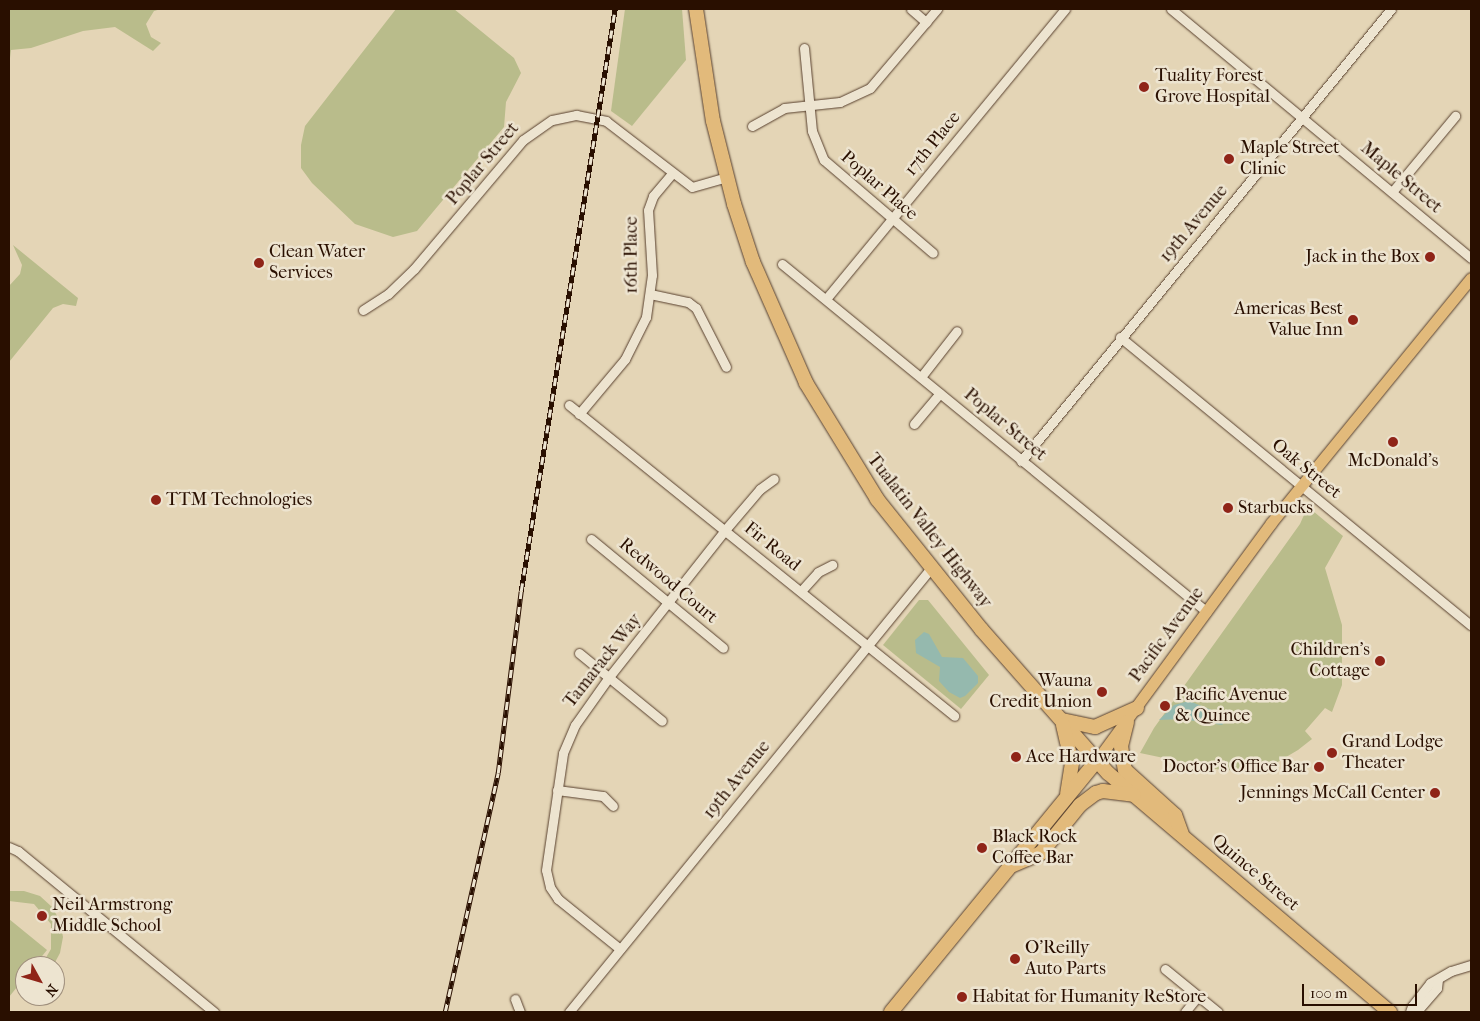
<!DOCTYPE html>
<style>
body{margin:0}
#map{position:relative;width:1480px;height:1021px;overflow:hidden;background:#e4d5b6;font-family:"IM FELL French Canon",serif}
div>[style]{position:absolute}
.green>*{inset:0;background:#b9bc8b}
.water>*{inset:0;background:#95b9ae}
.roads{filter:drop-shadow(0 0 1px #58402e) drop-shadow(0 0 1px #58402e)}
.minor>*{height:9px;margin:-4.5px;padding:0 4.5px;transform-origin:4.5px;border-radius:4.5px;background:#ede4d0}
.major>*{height:11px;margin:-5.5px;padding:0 5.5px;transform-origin:5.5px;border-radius:5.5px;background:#e2ba7b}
.highway>*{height:14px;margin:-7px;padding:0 7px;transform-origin:7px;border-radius:7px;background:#e2ba7b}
.rail>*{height:4.5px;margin-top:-2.25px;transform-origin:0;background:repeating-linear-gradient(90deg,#ede4d0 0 8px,#290f00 0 16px);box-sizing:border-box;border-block:1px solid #290f00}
.dots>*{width:14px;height:14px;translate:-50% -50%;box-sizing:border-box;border:2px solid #ede4d0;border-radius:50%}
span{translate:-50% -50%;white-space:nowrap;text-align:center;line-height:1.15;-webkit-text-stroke:5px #ede4d0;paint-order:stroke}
.poi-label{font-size:18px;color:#290f00}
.left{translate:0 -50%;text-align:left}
.right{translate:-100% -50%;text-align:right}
.street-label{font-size:18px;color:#290f00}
.frame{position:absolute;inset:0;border:10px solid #290f00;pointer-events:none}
.north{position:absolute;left:15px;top:956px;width:50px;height:50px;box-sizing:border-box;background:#ede4d0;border:1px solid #9f8f7d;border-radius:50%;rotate:129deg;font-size:14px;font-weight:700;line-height:20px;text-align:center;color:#290f00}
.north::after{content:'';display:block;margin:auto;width:18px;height:22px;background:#8f2418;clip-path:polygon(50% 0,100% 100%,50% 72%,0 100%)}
.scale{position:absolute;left:1302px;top:984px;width:115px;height:22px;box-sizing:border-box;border:2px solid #290f00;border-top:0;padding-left:6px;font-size:15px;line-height:18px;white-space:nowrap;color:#290f00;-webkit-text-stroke:4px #ede4d0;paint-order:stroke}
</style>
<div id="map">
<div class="green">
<i style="clip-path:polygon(9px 9px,161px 9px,154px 11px,146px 24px,151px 37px,161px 43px,153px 51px,115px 27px,83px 31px,31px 48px,11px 50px,9px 66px)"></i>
<i style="clip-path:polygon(396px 9px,454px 9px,514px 58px,521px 73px,506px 102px,504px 127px,417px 231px,393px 237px,355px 224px,312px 183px,301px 168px,301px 145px,305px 126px)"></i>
<i style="clip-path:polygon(625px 9px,682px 9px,686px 60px,632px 126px,611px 111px)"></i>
<i style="clip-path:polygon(13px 245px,78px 298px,76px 306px,63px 304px,53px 308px,9px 362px,9px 286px,20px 274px,22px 265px)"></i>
<i style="clip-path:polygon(1313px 511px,1343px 536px,1325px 568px,1342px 625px,1342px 685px,1332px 712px,1325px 708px,1305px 731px,1312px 739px,1298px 750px,1276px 763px,1253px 771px,1221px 770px,1140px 753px,1154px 728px,1300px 524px,1304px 515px)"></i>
<i style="clip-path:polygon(919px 600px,928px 600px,989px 675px,961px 709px,883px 645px)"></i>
<i style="clip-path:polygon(9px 891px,24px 891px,40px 896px,52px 907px,60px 921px,63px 937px,60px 953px,53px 966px,41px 966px,51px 949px,51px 924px,34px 904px,9px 901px)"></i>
<i style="clip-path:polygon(9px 919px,47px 950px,34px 966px,25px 966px,25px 977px,9px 997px)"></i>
</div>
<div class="water">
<i style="clip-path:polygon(924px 632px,929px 634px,942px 657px,963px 658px,978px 676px,978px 683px,965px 696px,960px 698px,949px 692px,939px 681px,940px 667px,916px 653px,915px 640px)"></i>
<i style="clip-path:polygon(1189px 701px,1227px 716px,1226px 721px,1222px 725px,1182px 719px,1159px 720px,1174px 705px)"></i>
</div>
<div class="roads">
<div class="minor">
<i style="left:911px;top:9px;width:20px;rotate:41deg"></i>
<i style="left:1171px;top:9px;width:390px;rotate:39.7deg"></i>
<i style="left:804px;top:48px;width:83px;rotate:84.5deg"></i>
<i style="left:812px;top:131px;width:31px;rotate:68deg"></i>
<i style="left:824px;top:160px;width:143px;rotate:40.5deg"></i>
<i style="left:752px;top:126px;width:37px;rotate:-29deg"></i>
<i style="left:784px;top:108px;width:56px;rotate:-6.1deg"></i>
<i style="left:840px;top:102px;width:33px;rotate:-25deg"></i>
<i style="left:870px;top:88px;width:104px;rotate:-49.7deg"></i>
<i style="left:1392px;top:192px;width:99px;rotate:-50.3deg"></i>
<i style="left:782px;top:264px;width:549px;rotate:39.31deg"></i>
<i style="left:650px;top:294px;width:39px;rotate:12deg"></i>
<i style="left:688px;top:302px;width:10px;rotate:37deg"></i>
<i style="left:696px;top:308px;width:66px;rotate:63deg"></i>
<i style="left:826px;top:299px;width:376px;rotate:-50.5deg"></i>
<i style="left:363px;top:310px;width:30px;rotate:-33deg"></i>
<i style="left:388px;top:294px;width:36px;rotate:-44deg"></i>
<i style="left:414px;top:269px;width:169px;rotate:-49.8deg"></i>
<i style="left:523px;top:140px;width:35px;rotate:-35deg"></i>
<i style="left:552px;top:120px;width:25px;rotate:-12deg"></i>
<i style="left:576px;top:115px;width:31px;rotate:11deg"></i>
<i style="left:606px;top:121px;width:108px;rotate:37.5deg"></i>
<i style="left:692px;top:187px;width:35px;rotate:-16deg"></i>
<i style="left:1120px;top:337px;width:454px;rotate:39.4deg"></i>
<i style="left:921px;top:377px;width:58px;rotate:-52deg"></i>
<i style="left:569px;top:405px;width:495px;rotate:38.9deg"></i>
<i style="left:579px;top:414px;width:72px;rotate:-50.1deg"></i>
<i style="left:625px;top:359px;width:47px;rotate:-63.4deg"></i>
<i style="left:646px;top:317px;width:42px;rotate:-81.9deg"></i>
<i style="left:652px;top:275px;width:65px;rotate:-93.5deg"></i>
<i style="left:648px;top:210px;width:15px;rotate:-70deg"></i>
<i style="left:653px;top:196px;width:30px;rotate:-50deg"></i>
<i style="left:914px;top:424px;width:40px;rotate:-50deg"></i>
<i style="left:1021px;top:461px;width:584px;rotate:-50.7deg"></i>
<i style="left:591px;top:539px;width:171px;rotate:39.5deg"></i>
<i style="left:801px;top:591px;width:25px;rotate:-48deg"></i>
<i style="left:818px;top:572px;width:16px;rotate:-27deg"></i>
<i style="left:579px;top:653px;width:107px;rotate:39.3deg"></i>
<i style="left:557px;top:790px;width:46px;rotate:7.4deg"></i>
<i style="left:603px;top:796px;width:14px;rotate:45deg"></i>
<i style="left:9px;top:847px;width:10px;rotate:24deg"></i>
<i style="left:18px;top:851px;width:254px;rotate:39.4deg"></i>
<i style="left:620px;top:949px;width:80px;rotate:-141.1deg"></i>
<i style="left:558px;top:899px;width:14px;rotate:-124deg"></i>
<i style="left:550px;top:887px;width:17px;rotate:-103deg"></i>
<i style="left:546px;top:870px;width:118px;rotate:-81.7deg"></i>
<i style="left:563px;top:753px;width:30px;rotate:-67deg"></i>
<i style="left:575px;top:725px;width:59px;rotate:-54.7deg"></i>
<i style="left:609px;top:677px;width:187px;rotate:-51.7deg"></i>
<i style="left:725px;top:530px;width:54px;rotate:-49.5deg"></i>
<i style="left:760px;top:489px;width:17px;rotate:-36deg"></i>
<i style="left:1165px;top:969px;width:68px;rotate:39.1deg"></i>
<i style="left:515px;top:999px;width:14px;rotate:69deg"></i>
<i style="left:569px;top:1012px;width:573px;rotate:-50.81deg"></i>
<i style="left:1185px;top:1012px;width:21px;rotate:-51deg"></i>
<i style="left:1410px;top:1012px;width:6px;rotate:-72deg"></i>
<i style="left:1412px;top:1006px;width:29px;rotate:-52deg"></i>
<i style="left:1430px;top:983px;width:24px;rotate:-30deg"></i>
<i style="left:1451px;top:971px;width:21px;rotate:-17deg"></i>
<i style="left:1411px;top:1012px;width:7px;rotate:-16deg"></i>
<i style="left:1418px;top:1010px;width:29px;rotate:-49deg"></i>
<i style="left:1437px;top:988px;width:8px;rotate:-83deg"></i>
</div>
<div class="major">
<i style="left:1097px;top:760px;width:294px;rotate:-53.7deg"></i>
<i style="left:1271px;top:523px;width:316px;rotate:-50.8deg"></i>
</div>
<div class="highway">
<i style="left:696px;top:9px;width:113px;rotate:81.4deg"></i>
<i style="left:713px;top:121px;width:86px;rotate:75.8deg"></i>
<i style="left:734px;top:204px;width:61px;rotate:71.9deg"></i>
<i style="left:753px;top:262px;width:132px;rotate:66.3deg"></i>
<i style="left:806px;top:383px;width:136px;rotate:58.5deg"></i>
<i style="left:877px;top:499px;width:166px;rotate:51.3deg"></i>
<i style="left:981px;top:629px;width:192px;rotate:48.6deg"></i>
<i style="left:1108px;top:773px;width:370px;rotate:40.3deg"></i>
<i style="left:1062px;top:720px;width:34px;rotate:12deg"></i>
<i style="left:1095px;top:727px;width:46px;rotate:-24.3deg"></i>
<i style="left:1127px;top:722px;width:25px;rotate:104deg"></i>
<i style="left:1121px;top:746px;width:24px;rotate:81deg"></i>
<i style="left:1125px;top:770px;width:67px;rotate:42deg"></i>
<i style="left:1175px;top:815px;width:20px;rotate:70deg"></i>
<i style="left:1063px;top:725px;width:39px;rotate:77deg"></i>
<i style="left:1072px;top:763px;width:31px;rotate:99deg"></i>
<i style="left:1013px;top:865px;width:30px;rotate:-23deg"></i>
<i style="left:1041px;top:853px;width:62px;rotate:-50.9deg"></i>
<i style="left:1080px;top:805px;width:20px;rotate:-37deg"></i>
<i style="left:1096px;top:793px;width:7px;rotate:-16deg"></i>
<i style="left:1103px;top:791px;width:31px;rotate:7deg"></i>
<i style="left:891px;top:1012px;width:325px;rotate:-50.7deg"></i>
</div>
</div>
<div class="rail">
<i style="left:445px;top:1012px;width:245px;rotate:-77.5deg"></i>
<i style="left:498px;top:773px;width:183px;rotate:-82.8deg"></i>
<i style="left:521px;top:591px;width:590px;rotate:-80.83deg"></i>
</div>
<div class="dots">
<i style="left:1144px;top:87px;background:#8f2418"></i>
<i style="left:1229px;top:159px;background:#8f2418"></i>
<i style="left:1430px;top:257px;background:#8f2418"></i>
<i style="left:259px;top:263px;background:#8f2418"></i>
<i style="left:1353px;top:320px;background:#8f2418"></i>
<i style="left:1393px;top:442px;background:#8f2418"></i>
<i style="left:156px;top:500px;background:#8f2418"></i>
<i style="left:1228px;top:508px;background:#8f2418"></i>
<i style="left:1380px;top:661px;background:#8f2418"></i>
<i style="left:1102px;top:692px;background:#8f2418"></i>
<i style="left:1165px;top:706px;background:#8f2418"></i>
<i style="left:1332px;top:753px;background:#8f2418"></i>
<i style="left:1016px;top:757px;background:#8f2418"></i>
<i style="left:1319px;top:767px;background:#8f2418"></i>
<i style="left:1435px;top:793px;background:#8f2418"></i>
<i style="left:982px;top:848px;background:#8f2418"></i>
<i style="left:42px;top:916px;background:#8f2418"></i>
<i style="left:1015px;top:959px;background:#8f2418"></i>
<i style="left:962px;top:997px;background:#8f2418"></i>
</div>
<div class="poi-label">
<span class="left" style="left:1155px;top:87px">Tuality Forest<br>Grove Hospital</span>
<span class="left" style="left:1240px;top:159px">Maple Street<br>Clinic</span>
<span class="left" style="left:269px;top:263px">Clean Water<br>Services</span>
<span class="right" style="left:1420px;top:257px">Jack in the Box</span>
<span class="right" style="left:1343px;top:320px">Americas Best<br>Value Inn</span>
<span style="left:1393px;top:461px">McDonald's</span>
<span class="left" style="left:166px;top:500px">TTM Technologies</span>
<span class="left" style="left:1238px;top:508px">Starbucks</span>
<span class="right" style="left:1370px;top:661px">Children's<br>Cottage</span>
<span class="right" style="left:1092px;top:692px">Wauna<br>Credit Union</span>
<span class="left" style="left:1175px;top:706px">Pacific Avenue<br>&amp; Quince</span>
<span class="left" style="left:1342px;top:753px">Grand Lodge<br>Theater</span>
<span class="left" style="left:1026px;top:757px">Ace Hardware</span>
<span class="right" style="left:1309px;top:767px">Doctor's Office Bar</span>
<span class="right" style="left:1425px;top:793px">Jennings McCall Center</span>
<span class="left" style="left:992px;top:848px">Black Rock<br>Coffee Bar</span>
<span class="left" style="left:52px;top:916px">Neil Armstrong<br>Middle School</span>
<span class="left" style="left:1025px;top:959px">O'Reilly<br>Auto Parts</span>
<span class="left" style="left:972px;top:997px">Habitat for Humanity ReStore</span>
</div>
<div class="street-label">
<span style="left:933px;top:144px;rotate:-51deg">17th Place</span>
<span style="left:483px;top:164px;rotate:-50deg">Poplar Street</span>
<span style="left:1401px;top:178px;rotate:40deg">Maple Street</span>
<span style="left:879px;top:186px;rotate:41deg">Poplar Place</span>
<span style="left:1194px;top:224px;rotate:-50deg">19th Avenue</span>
<span style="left:632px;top:255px;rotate:-90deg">16th Place</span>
<span style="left:1005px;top:425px;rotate:40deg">Poplar Street</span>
<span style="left:1306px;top:469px;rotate:39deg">Oak Street</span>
<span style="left:929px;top:531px;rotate:52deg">Tualatin Valley Highway</span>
<span style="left:772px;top:547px;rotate:39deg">Fir Road</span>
<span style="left:668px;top:581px;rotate:40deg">Redwood Court</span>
<span style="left:1167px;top:635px;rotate:-54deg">Pacific Avenue</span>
<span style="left:603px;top:661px;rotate:-52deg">Tamarack Way</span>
<span style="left:737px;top:780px;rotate:-51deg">19th Avenue</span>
<span style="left:1255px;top:873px;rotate:40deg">Quince Street</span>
</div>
<div class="frame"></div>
<div class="north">N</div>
<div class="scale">100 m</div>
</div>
